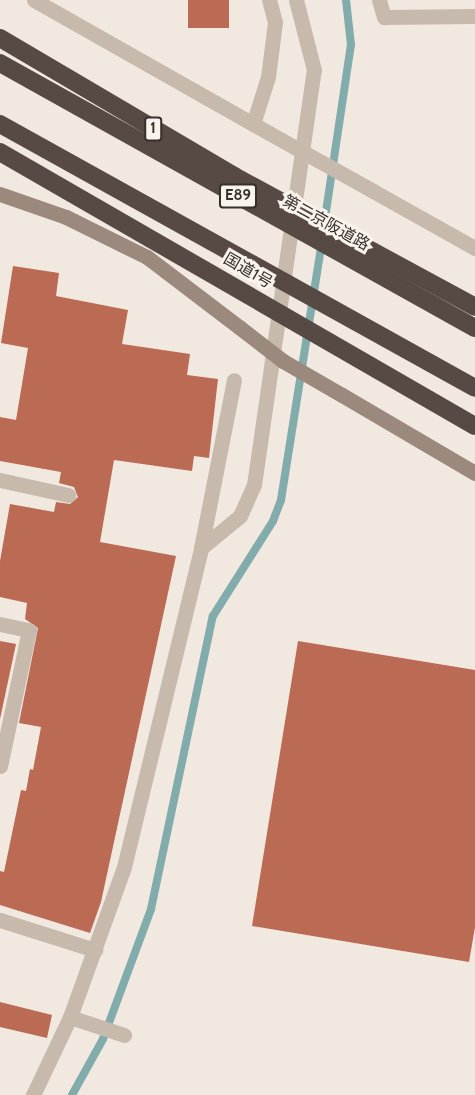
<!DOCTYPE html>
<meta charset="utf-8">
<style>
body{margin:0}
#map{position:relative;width:475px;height:1095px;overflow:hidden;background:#f1e9e0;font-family:Cabin,"Noto Sans JP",sans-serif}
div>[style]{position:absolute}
.stream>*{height:8px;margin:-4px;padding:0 4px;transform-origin:4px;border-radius:4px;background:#82abac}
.building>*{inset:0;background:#bb6b54;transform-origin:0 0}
.street>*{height:15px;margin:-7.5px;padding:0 7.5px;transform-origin:7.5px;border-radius:7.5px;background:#c8b9ad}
.secondary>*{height:15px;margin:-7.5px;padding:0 7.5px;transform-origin:7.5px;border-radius:7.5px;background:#9c897e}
.highway>*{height:18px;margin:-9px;padding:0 9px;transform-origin:9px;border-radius:9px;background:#574943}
.street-bridge>*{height:15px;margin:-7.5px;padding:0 7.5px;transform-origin:7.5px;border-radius:7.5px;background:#c8b9ad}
.secondary-bridge>*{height:15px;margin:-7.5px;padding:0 7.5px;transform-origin:7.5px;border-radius:7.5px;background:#9c897e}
.highway-bridge>*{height:18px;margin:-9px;padding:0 9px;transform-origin:9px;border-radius:9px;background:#574943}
span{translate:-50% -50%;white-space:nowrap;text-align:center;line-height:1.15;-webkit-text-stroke:6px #f9f3ed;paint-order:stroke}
.shield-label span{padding:2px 4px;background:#f9f3ed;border:2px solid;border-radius:4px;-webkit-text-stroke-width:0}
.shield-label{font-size:15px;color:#372f2b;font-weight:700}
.street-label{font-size:16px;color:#372f2b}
</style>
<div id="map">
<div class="stream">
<i style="left:324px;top:225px;width:182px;rotate:-81.5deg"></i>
<i style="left:351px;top:45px;width:45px;rotate:-96.3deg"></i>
<i style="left:72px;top:1095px;width:64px;rotate:-61deg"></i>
<i style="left:103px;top:1039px;width:139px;rotate:-69.7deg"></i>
<i style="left:151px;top:909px;width:299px;rotate:-78.1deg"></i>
<i style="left:213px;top:616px;width:112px;rotate:-57.7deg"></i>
<i style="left:273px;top:521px;width:22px;rotate:-69deg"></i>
<i style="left:281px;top:500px;width:262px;rotate:-81deg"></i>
</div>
<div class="building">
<i style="left:188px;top:0;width:41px;height:28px"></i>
<i style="clip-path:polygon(13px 266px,59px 273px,56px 296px,128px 310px,122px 344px,190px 354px,187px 375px,218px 379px,209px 458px,194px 456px,192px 471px,114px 460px,100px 542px,176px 556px,101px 902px,90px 933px,0 905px,0 871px,4px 872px,21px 790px,26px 791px,30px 769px,33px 770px,41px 727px,19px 723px,38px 628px,25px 619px,27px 603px,0 597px,0 561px,10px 504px,54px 512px,56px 502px,70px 504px,78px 497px,74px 487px,59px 483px,61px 472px,0 461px,0 417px,16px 420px,28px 348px,1px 343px)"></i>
<i style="clip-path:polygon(0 641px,16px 644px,0 719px)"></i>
<i style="clip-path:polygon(298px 641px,475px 670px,475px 927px,469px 962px,252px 926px)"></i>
<i style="clip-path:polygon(0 1002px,52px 1015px,47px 1038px,0 1027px)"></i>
</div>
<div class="street">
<i style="left:34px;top:0;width:270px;rotate:29.5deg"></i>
<i style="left:379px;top:0;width:18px;rotate:74deg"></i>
<i style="left:384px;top:17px;width:91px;rotate:-0.6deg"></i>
<i style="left:253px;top:124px;width:49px;rotate:-72.3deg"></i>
<i style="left:268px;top:77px;width:55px;rotate:-82.7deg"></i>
<i style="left:275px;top:22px;width:23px;rotate:-105deg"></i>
<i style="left:373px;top:191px;width:117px;rotate:29.2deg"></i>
<i style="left:0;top:480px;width:70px;rotate:12.4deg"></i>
<i style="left:201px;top:548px;width:50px;rotate:-39.4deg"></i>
<i style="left:240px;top:516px;width:34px;rotate:-66deg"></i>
<i style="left:254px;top:485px;width:419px;rotate:-81.8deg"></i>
<i style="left:314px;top:70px;width:72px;rotate:-104.4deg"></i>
<i style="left:0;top:624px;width:30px;rotate:12deg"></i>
<i style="left:29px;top:630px;width:139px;rotate:102deg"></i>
<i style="left:0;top:920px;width:100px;rotate:17.5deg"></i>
<i style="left:70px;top:1017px;width:57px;rotate:18.4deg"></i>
<i style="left:33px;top:1095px;width:86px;rotate:-64.6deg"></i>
<i style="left:70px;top:1017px;width:159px;rotate:-70.2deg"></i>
<i style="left:124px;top:867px;width:328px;rotate:-76.4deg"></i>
<i style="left:201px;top:548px;width:171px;rotate:-78.9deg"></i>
</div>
<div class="secondary">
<i style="left:0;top:194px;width:70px;rotate:19.2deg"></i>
<i style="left:66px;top:217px;width:90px;rotate:26.3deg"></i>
<i style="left:147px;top:257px;width:116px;rotate:37.3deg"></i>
<i style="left:342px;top:395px;width:154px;rotate:30.4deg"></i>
</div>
<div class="highway">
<i style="left:0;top:38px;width:272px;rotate:30.5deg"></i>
<i style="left:234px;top:176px;width:274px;rotate:28.5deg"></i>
<i style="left:0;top:152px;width:548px;rotate:29.98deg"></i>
</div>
<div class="street-bridge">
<i style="left:269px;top:133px;width:119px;rotate:29.1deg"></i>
</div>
<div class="secondary-bridge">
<i style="left:239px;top:327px;width:56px;rotate:37.7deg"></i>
<i style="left:283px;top:361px;width:68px;rotate:30deg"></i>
</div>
<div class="highway-bridge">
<i style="left:0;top:63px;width:544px;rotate:29.16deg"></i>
<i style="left:0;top:124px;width:543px;rotate:29.06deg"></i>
</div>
<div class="shield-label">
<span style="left:153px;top:129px">1</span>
<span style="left:238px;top:196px">E89</span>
</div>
<div class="street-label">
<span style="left:326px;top:223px;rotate:29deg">第二京阪道路</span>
<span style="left:248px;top:271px;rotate:30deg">国道1号</span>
</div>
</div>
